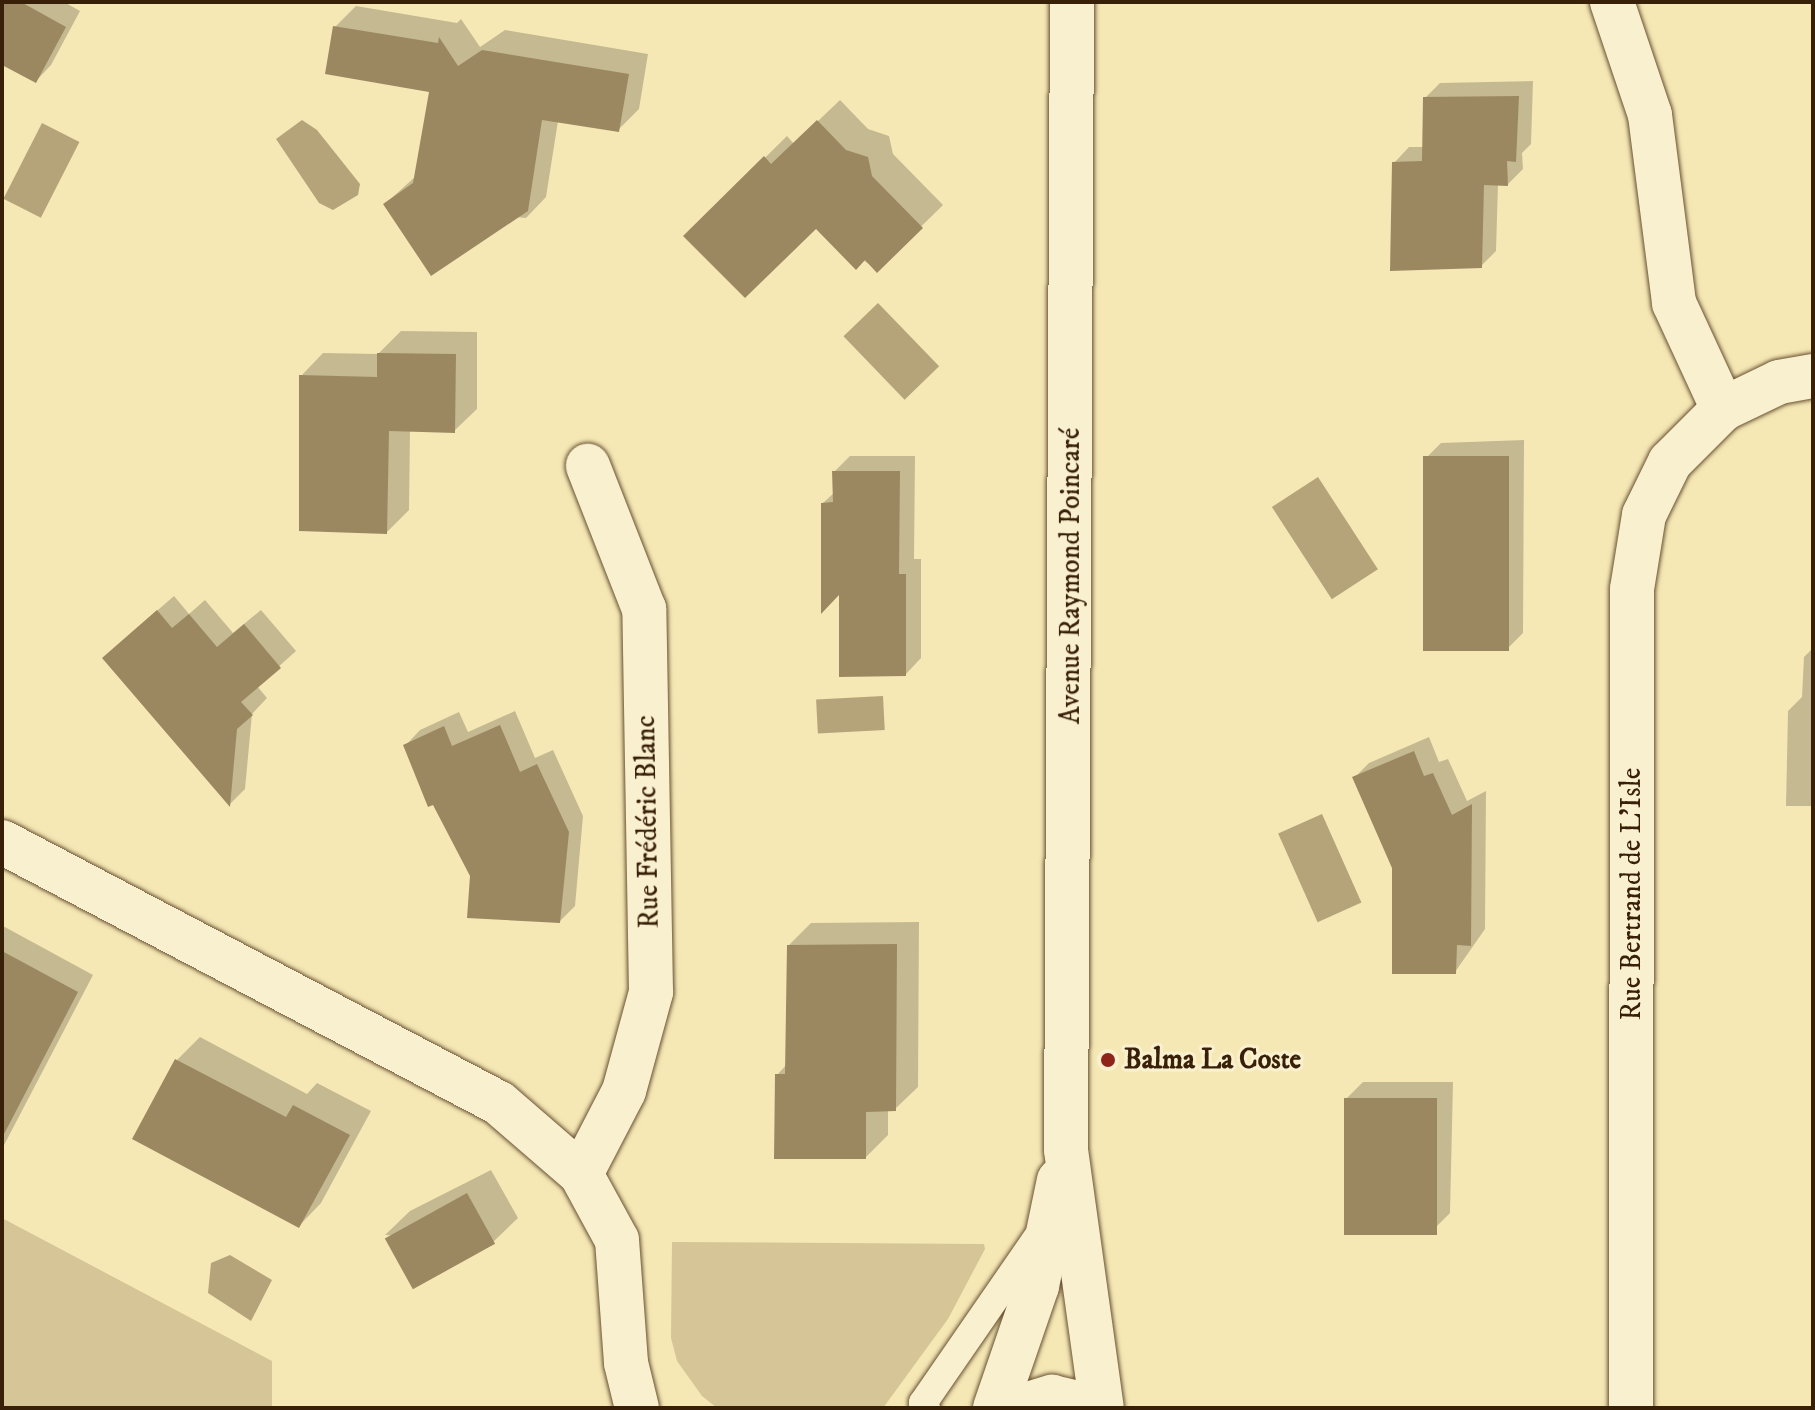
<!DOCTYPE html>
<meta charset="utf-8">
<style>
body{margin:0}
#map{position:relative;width:1815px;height:1410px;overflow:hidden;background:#f6e8b5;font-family:"IM FELL DW Pica",serif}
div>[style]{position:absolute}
.green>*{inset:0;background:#d6c697}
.water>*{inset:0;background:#b5a47a;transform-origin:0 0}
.shadow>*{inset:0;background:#0003}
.building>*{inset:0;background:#9b8861;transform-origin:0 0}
.roads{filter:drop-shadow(0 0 2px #685132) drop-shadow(0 0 2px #685132)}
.lane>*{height:28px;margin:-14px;padding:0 14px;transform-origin:14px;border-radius:14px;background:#f9f0cf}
.street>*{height:44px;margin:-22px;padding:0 22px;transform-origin:22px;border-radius:22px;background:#f9f0cf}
.secondary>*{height:44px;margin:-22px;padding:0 22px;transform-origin:22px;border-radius:22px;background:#f9f0cf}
.dots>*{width:22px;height:22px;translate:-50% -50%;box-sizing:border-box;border:4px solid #f9f0cf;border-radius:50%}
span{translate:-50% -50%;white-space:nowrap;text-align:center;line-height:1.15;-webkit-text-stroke:6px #f9f0cf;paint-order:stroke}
.street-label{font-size:28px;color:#381f07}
.poi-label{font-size:28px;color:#381f07;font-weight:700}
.left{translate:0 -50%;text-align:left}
.frame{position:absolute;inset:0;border:4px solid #381f07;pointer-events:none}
</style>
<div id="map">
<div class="green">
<i style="clip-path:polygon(2px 1218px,272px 1361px,272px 1408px,2px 1408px)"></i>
<i style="clip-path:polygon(672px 1242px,984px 1244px,985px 1249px,948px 1319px,883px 1408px,717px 1408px,702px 1396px,677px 1361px,671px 1338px)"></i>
</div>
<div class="water">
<i style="clip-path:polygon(302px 120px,317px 130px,360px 184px,358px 195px,333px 210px,319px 203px,276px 139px)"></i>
<i style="left:42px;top:123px;width:42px;height:85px;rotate:27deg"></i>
<i style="left:878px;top:303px;width:88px;height:48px;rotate:46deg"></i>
<i style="left:1318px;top:477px;width:110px;height:55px;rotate:57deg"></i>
<i style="left:883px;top:696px;width:34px;height:67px;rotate:87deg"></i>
<i style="left:1322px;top:814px;width:97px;height:48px;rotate:66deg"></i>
<i style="clip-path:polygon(230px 1255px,272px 1280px,251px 1321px,208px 1293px,211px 1263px)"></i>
</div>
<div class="shadow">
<i style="clip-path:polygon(2px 2px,64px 2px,80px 11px,51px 65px,36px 81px,2px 63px)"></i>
<i style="clip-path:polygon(356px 6px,457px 23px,461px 19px,480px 47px,505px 30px,648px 54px,639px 109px,618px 130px,558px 121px,546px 197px,526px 218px,385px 204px,416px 176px,432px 90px,335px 27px)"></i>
<i style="clip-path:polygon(1533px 81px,1531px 144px,1522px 153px,1523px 169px,1508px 184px,1498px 184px,1496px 251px,1481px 266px,1394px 163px,1409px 147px,1424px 147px,1425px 98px,1440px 83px)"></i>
<i style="clip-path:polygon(840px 100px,868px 129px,889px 136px,893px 154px,943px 205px,877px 270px,817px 227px,686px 236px,787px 136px,794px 144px)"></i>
<i style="clip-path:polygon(401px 331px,477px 332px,477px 409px,454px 431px,410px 430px,409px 510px,387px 532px,301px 376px,323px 353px,378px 354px)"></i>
<i style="clip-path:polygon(1524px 440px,1523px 633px,1507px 649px,1425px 459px,1441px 443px)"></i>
<i style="clip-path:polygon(850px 456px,915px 456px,914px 559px,921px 559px,921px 658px,906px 674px,841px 590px,823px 503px,835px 492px,834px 472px)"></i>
<i style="clip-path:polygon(174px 596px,189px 614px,205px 600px,233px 633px,261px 610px,296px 651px,257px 686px,267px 698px,252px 714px,245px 789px,230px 804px,121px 642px)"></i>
<i style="clip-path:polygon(1813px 648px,1813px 806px,1786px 806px,1788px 711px,1802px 697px,1804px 657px)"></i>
<i style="clip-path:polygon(515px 711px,535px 758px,553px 750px,583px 816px,575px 906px,560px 921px,472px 876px,405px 746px,420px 730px,459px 712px,468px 732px)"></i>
<i style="clip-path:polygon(1429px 737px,1439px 762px,1448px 759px,1467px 801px,1486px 791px,1485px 929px,1455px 972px,1394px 867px,1354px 778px,1369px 763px)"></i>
<i style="clip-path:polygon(919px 922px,918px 1087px,895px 1109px,888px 1109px,888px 1135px,866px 1157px,777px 1075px,787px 1064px,789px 945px,811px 923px)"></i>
<i style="clip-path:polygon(3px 926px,93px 975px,2px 1149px,2px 927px)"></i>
<i style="clip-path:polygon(200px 1037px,307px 1094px,317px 1083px,371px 1111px,321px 1203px,299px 1226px,177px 1060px)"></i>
<i style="clip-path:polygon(1363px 1082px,1453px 1082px,1450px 1213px,1433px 1230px,1346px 1099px)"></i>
<i style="clip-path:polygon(491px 1170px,518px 1218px,493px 1242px,385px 1235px,410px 1211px)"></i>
</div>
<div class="building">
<i style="clip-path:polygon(2px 2px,21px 2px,66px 27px,36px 83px,2px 65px)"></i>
<i style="clip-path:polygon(333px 26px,438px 43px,439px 37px,458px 66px,482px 50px,629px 74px,619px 132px,542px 120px,528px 211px,431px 276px,383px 204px,413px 183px,429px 92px,325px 74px)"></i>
<i style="clip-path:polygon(1519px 96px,1516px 162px,1507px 161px,1508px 186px,1484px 185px,1482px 268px,1390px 271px,1392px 162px,1422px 161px,1423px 97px)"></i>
<i style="clip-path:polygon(817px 120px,846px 150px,868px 157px,872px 176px,923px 228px,877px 273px,865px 260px,856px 270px,816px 229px,745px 298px,683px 236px,764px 156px,771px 164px)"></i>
<i style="clip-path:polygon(377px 353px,456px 354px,455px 433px,389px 431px,387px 534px,299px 531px,299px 375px,377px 377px)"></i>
<i style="left:1509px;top:456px;width:195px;height:86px;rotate:90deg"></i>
<i style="clip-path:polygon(832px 471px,900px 471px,899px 574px,906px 574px,906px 676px,839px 677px,839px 595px,821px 614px,821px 503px,833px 502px)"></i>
<i style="clip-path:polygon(157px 610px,172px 628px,189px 614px,217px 647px,244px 624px,281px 668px,241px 702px,253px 715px,237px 729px,230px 807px,102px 658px)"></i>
<i style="clip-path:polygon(500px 725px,520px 772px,537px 764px,569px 832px,560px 923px,467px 918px,470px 876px,433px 805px,428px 807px,403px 745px,444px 726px,452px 746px)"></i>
<i style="clip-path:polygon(1414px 751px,1424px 776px,1433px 773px,1452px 815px,1472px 804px,1471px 946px,1457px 945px,1456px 974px,1392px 974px,1392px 868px,1352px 777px)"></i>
<i style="clip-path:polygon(897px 944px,896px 1111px,866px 1112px,866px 1159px,774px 1159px,775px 1074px,785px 1074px,787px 945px)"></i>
<i style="clip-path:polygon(2px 951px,78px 992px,2px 1138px)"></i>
<i style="clip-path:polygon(175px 1059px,286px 1117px,293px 1105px,350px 1135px,299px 1228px,132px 1139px)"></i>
<i style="left:1344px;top:1098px;width:93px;height:137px"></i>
<i style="left:467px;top:1193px;width:58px;height:94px;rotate:61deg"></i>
</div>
<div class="roads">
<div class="lane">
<i style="left:926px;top:1408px;width:6px;rotate:-121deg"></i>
<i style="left:923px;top:1403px;width:204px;rotate:-55.4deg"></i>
</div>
<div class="street">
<i style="left:1612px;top:2px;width:119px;rotate:71.4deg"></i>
<i style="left:1650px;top:115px;width:190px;rotate:82.7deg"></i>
<i style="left:1674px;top:303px;width:117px;rotate:65.2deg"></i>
<i style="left:2px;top:842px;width:561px;rotate:27.71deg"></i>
<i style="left:499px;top:1103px;width:108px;rotate:40.9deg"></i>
<i style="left:581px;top:1174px;width:75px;rotate:61.4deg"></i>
<i style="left:617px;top:1240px;width:123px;rotate:85.8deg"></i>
<i style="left:626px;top:1363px;width:46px;rotate:76.3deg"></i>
<i style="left:581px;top:1174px;width:93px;rotate:-62.6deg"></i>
<i style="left:624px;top:1091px;width:103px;rotate:-74.7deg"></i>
<i style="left:651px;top:992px;width:383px;rotate:-91deg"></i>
<i style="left:644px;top:609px;width:154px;rotate:-111.4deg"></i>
<i style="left:1631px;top:1408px;width:819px;rotate:-89.93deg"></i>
<i style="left:1632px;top:589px;width:75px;rotate:-80.8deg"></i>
<i style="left:1644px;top:515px;width:59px;rotate:-63.9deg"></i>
<i style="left:1670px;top:462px;width:75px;rotate:-45deg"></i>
<i style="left:1723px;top:409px;width:62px;rotate:-25.7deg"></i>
<i style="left:1779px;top:382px;width:35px;rotate:-10deg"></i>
</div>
<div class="secondary">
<i style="left:1072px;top:2px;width:1148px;rotate:90.3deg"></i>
<i style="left:1066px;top:1150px;width:260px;rotate:82.1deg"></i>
<i style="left:995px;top:1408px;width:129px;rotate:-71deg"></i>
<i style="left:1037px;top:1286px;width:108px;rotate:-78.3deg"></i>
<i style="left:1015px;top:1408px;width:39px;rotate:-17deg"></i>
<i style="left:1052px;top:1397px;width:48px;rotate:13.2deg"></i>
</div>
</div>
<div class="dots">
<i style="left:1108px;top:1060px;background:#8f2418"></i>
</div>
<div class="street-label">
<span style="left:1071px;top:576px;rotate:-90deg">Avenue Raymond Poincaré</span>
<span style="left:648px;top:822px;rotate:-91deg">Rue Frédéric Blanc</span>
<span style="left:1632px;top:894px;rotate:-90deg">Rue Bertrand de L'Isle</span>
</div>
<div class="poi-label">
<span class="left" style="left:1124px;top:1060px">Balma La Coste</span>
</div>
<div class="frame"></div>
</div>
